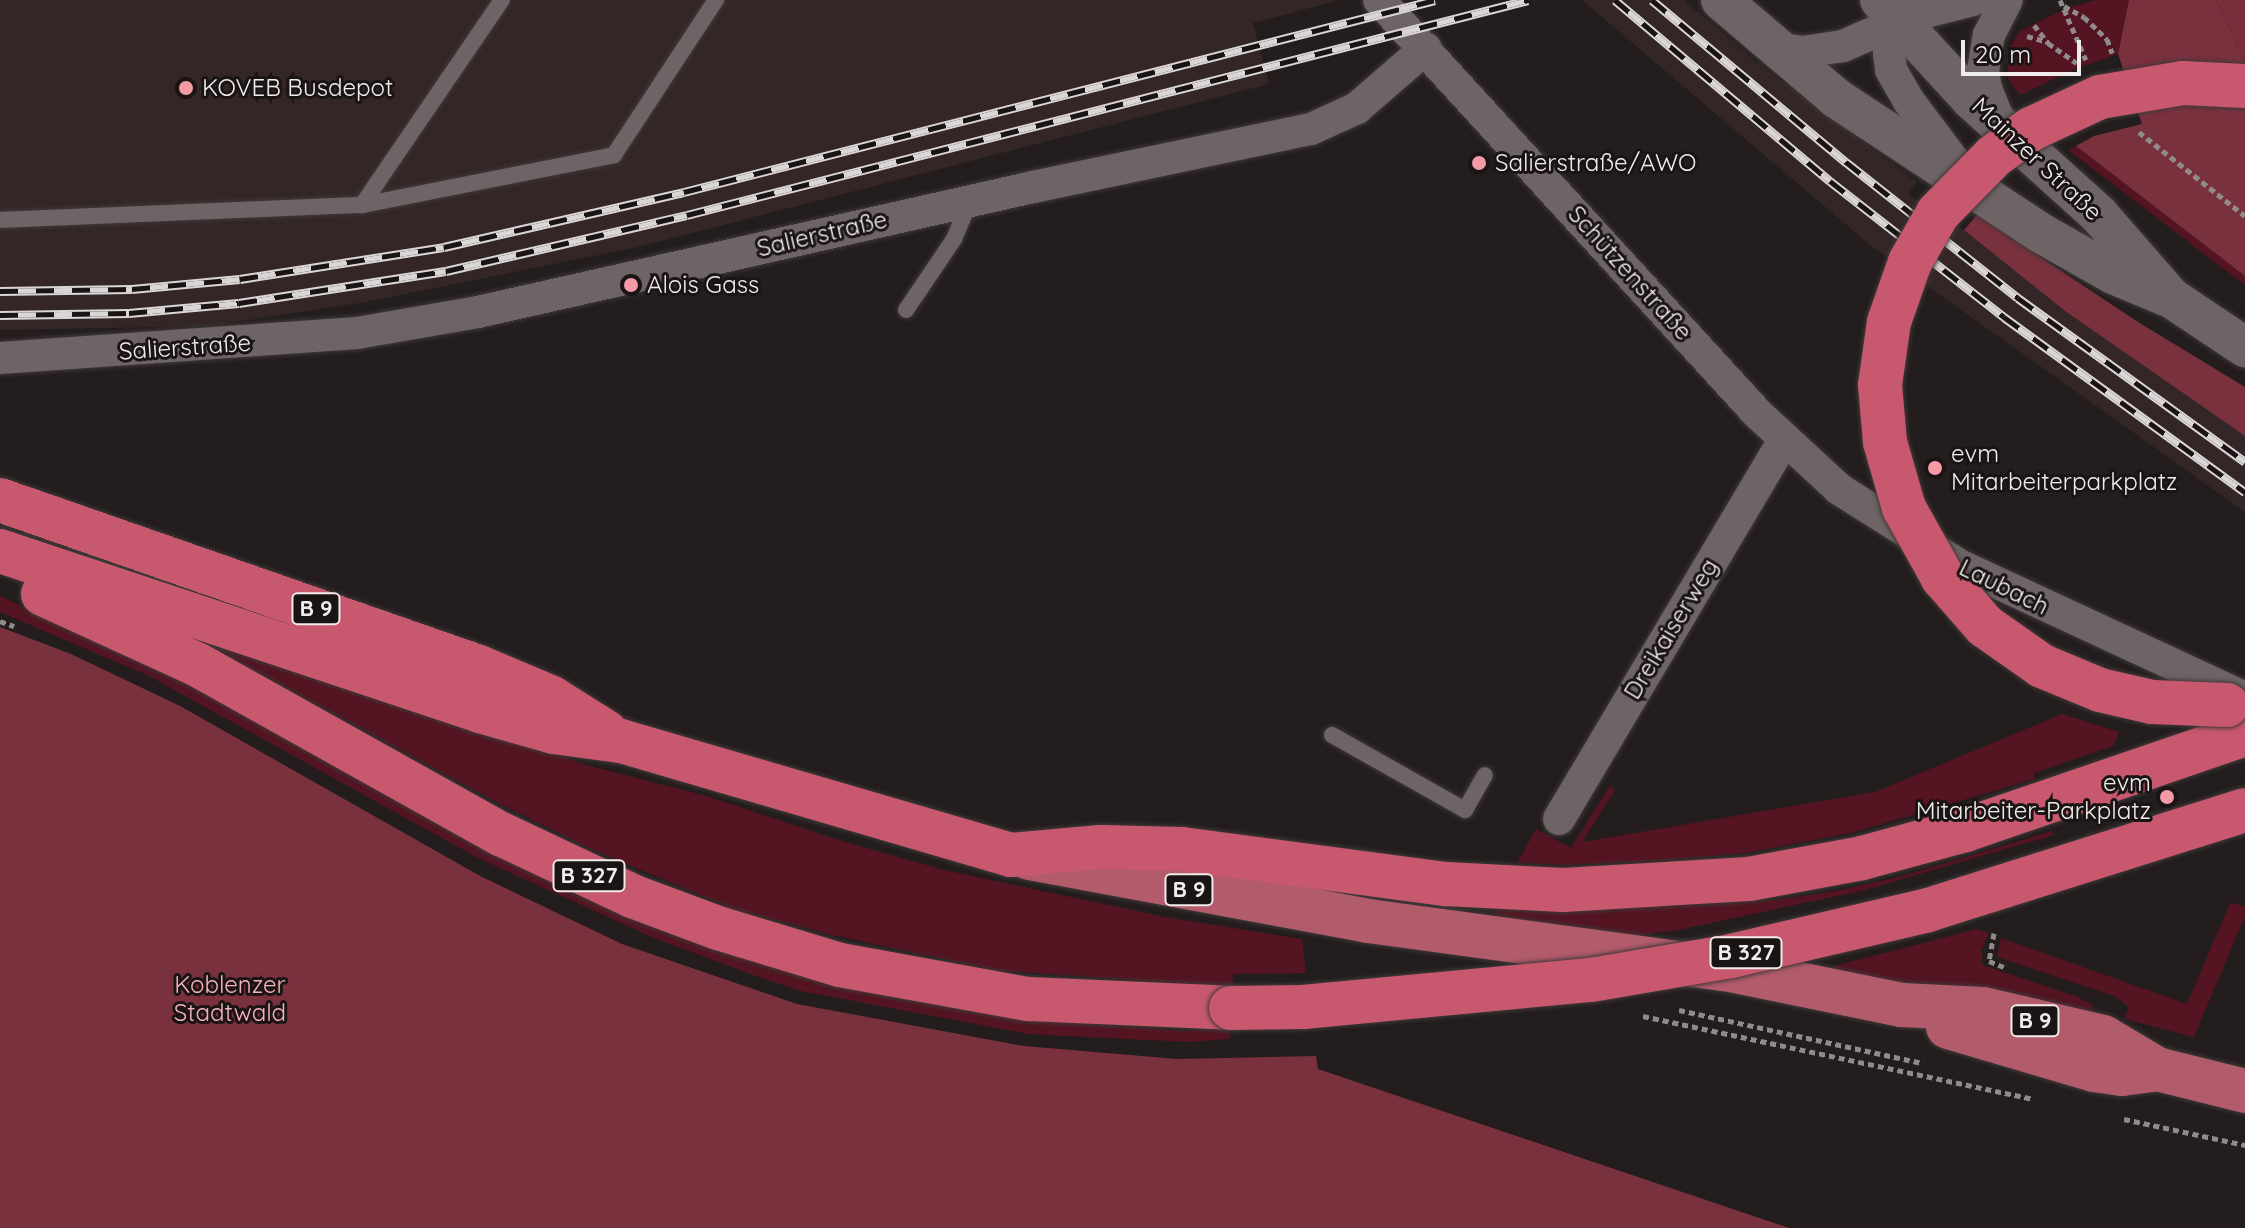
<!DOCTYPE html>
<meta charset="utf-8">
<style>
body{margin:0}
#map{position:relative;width:2245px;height:1228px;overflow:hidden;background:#241d1d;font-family:Quicksand,sans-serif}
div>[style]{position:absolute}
.built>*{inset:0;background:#342627}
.green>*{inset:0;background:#541422}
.forest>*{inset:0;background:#7a313e}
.water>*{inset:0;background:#782f3c}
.path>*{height:5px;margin-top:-2.5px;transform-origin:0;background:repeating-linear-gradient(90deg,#908a8a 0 6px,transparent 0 10px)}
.roads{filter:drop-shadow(0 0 2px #3f393a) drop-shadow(0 0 2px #3f393a)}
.service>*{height:16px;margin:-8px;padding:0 8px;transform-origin:8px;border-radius:8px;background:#6e6465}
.minor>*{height:32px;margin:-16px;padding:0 16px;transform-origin:16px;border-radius:16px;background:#6e6465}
.tertiary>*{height:40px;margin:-20px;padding:0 20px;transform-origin:20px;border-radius:20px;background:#6e6465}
.primary>*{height:44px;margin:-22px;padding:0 22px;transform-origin:22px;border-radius:22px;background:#b25b6b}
.trunk>*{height:44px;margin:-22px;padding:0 22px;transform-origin:22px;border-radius:22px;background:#c8586d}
.rail>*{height:9px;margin-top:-4.5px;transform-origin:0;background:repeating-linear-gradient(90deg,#1b1414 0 18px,#dbd6d6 0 36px);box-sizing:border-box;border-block:2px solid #dbd6d6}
.bridges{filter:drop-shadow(0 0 2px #3f393a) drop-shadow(0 0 2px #3f393a)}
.trunk-bridge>*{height:44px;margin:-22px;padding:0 22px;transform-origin:22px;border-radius:22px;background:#c8586d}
.dots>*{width:22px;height:22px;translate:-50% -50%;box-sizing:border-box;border:4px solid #1b1414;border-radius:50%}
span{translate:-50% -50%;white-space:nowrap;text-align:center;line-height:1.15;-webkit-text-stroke:6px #1b1414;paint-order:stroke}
.shield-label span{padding:2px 6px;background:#1b1414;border:2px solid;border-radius:6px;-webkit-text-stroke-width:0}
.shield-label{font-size:22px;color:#f1ecec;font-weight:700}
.poi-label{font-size:24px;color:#f1ecec}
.left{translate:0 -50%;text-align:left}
.right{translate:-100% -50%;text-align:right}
.street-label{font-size:24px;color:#f1ecec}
.park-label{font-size:24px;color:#f6b2b9}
.scale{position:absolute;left:1961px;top:40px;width:120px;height:36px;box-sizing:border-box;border:4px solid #f1ecec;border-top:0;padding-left:10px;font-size:24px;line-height:28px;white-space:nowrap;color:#f1ecec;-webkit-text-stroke:6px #1b1414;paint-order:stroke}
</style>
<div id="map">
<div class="built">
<i style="clip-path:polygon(0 0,1340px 0,1253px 23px,1269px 84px,634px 248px,360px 303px,209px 326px,0 330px)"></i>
<i style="clip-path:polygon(1582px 0,1684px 0,1760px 65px,1917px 182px,1908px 194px,1964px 230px,2065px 311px,2245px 436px,2245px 512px,1870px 245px)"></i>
</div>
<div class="green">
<i style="clip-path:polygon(2096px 0,2129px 0,2118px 54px,2075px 69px,2020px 95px,2008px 78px,2007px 52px,2020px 31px,2067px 8px)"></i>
<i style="clip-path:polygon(2076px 146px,2245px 276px,2245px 285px,2068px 150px)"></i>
<i style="clip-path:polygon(0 596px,184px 682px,514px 864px,815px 980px,940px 1006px,1034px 1020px,1183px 1031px,1230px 1029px,1230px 1039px,1189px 1042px,1028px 1034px,801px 991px,756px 976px,654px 938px,480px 859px,149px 676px,0 612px)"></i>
<i style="clip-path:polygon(223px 643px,590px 766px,710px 797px,838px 840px,944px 870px,1165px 917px,1302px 939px,1306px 973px,1233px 974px,1232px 987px,995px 970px,832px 935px,734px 909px,586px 847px,483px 795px,220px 651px)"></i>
<i style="clip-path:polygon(2062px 714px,2119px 732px,2113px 746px,2034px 773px,2035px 779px,1851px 833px,1745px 853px,1667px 860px,1569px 865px,1517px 863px,1536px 829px,1571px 848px,1610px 786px,1615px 790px,1582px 842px,1875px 792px)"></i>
<i style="clip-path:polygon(2052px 831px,2054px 835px,1865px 890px,1678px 930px,1633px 936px,1493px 917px,1496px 908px,1569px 910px,1688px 905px,1769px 901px,1835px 891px,1899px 877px)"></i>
<i style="clip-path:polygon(2230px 903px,2245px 906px,2245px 916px,2194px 1037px,2124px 1019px,2129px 1008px,2117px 997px,1997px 957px,2001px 938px,2187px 1004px)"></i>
<i style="clip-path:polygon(1977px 929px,1989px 933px,1982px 949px,1982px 965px,2078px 997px,2092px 1005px,2096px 1020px,1827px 968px)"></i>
</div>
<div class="forest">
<i style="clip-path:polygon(2129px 0,2216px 0,2245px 62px,2245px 276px,2076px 146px,2094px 136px,2142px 124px,2118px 54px)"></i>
<i style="clip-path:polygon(1977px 215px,2138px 322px,2245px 387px,2245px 436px,2065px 311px,1964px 230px)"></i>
<i style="clip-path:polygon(0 627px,71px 654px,180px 706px,480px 876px,622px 944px,797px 1004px,1024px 1046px,1177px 1059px,1316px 1056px,1318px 1069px,1789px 1228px,0 1228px)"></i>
</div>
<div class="water">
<i style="clip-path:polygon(2216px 0,2245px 0,2245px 62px)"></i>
</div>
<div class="path">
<i style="left:2060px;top:0;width:65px;rotate:66.6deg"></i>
<i style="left:2064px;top:6px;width:23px;rotate:29deg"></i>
<i style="left:2084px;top:17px;width:32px;rotate:44deg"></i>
<i style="left:2107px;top:39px;width:15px;rotate:70deg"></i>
<i style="left:2034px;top:25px;width:23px;rotate:52deg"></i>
<i style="left:2048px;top:43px;width:35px;rotate:35deg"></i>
<i style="left:2027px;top:36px;width:22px;rotate:16deg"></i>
<i style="left:2139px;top:132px;width:135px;rotate:38.4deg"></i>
<i style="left:0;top:621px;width:15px;rotate:20deg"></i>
<i style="left:1994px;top:933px;width:28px;rotate:100deg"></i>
<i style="left:1989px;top:961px;width:16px;rotate:22deg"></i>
<i style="left:1679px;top:1010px;width:250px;rotate:12.3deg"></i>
<i style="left:1643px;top:1016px;width:398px;rotate:12deg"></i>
<i style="left:2124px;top:1119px;width:124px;rotate:12.1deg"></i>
</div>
<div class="roads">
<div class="service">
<i style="left:362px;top:205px;width:248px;rotate:-55.7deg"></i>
<i style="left:0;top:220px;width:362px;rotate:-2.4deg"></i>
<i style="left:362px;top:205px;width:257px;rotate:-11.2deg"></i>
<i style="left:614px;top:155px;width:186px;rotate:-56.7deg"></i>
<i style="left:906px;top:310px;width:86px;rotate:-55.9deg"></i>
<i style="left:954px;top:239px;width:28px;rotate:-67deg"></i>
<i style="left:965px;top:213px;width:11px;rotate:-90deg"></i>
<i style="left:1332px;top:735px;width:153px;rotate:29.4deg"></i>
<i style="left:1465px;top:810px;width:40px;rotate:-60.3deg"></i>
</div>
<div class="minor">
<i style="left:1379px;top:0;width:561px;rotate:47.53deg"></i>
<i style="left:1758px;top:414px;width:110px;rotate:42.8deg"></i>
<i style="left:1839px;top:489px;width:144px;rotate:32.3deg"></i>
<i style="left:1961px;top:566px;width:313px;rotate:24.9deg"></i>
<i style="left:1898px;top:22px;width:32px;rotate:106deg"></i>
<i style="left:1889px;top:53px;width:17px;rotate:83deg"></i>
<i style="left:1891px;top:70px;width:34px;rotate:60deg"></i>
<i style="left:1908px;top:100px;width:96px;rotate:53deg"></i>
<i style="left:1774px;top:48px;width:28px;rotate:8deg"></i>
<i style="left:1802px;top:52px;width:41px;rotate:-8.3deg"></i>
<i style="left:1843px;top:46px;width:77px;rotate:-23.6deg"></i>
<i style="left:1914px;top:15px;width:61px;rotate:-14.3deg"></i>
<i style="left:2000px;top:123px;width:37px;rotate:-112deg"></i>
<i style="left:1986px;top:89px;width:18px;rotate:-99deg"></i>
<i style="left:1983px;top:71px;width:36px;rotate:-81deg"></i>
<i style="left:1989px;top:35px;width:39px;rotate:-63deg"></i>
<i style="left:0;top:358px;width:358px;rotate:-4deg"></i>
<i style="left:357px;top:333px;width:123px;rotate:-9.8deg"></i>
<i style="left:478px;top:312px;width:569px;rotate:-12.69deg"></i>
<i style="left:1033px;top:187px;width:284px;rotate:-11.8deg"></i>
<i style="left:1311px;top:129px;width:51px;rotate:-24.5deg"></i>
<i style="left:1357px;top:108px;width:91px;rotate:-41deg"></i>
<i style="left:1559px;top:819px;width:441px;rotate:-59.3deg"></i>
</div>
<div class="tertiary">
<i style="left:1721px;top:0;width:151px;rotate:40.4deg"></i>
<i style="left:1836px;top:98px;width:243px;rotate:33.4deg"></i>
<i style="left:2039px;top:232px;width:85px;rotate:29.6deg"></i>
<i style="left:2113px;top:274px;width:65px;rotate:22.6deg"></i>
<i style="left:2173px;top:299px;width:87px;rotate:33.7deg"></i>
<i style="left:1880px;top:0;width:137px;rotate:47.4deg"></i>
<i style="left:1973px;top:101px;width:170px;rotate:42.1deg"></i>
<i style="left:2099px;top:215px;width:105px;rotate:48.9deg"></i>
</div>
<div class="primary">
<i style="left:1029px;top:858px;width:345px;rotate:10.5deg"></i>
<i style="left:1368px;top:921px;width:360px;rotate:7.7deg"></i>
<i style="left:1725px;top:969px;width:181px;rotate:11.5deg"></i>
<i style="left:1902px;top:1005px;width:81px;rotate:2.8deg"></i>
<i style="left:1983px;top:1009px;width:123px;rotate:13.1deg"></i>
<i style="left:2103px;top:1037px;width:63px;rotate:30.7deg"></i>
<i style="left:1948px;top:1027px;width:152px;rotate:16.4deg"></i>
<i style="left:2094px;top:1070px;width:28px;rotate:8deg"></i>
<i style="left:2122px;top:1074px;width:35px;rotate:-8deg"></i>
<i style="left:2157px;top:1069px;width:91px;rotate:14deg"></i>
</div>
<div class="trunk">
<i style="left:0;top:500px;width:507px;rotate:19.22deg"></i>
<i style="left:479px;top:667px;width:79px;rotate:23deg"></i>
<i style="left:552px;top:698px;width:64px;rotate:32.2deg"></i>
<i style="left:0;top:551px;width:506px;rotate:18.43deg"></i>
<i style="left:480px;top:711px;width:77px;rotate:15.8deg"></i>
<i style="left:554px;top:732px;width:68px;rotate:7.7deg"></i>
<i style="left:621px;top:741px;width:406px;rotate:16.3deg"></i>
<i style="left:1011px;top:855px;width:90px;rotate:-5.1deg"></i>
<i style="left:1101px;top:847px;width:81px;rotate:1.4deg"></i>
<i style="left:1182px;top:849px;width:266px;rotate:7.6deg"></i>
<i style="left:1446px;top:884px;width:117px;rotate:2.9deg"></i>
<i style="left:1563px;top:890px;width:186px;rotate:-3.4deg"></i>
<i style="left:1749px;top:879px;width:115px;rotate:-10.5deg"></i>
<i style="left:1862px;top:858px;width:107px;rotate:-15.2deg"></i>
<i style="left:1965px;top:830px;width:296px;rotate:-18.9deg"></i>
<i style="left:43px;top:594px;width:170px;rotate:24.6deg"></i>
<i style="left:198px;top:665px;width:347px;rotate:29.2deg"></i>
<i style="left:501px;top:834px;width:145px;rotate:25.3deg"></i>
<i style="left:632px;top:896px;width:92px;rotate:20.4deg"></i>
<i style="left:718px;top:928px;width:127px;rotate:16.9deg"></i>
<i style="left:840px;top:965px;width:191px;rotate:10.3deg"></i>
<i style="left:1028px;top:999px;width:203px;rotate:2.5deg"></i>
</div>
</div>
<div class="rail">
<i style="left:1615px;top:0;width:281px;rotate:40.1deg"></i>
<i style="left:1830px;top:181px;width:221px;rotate:38deg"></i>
<i style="left:2004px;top:317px;width:298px;rotate:36deg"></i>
<i style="left:1652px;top:0;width:253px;rotate:39.9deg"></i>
<i style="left:1846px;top:162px;width:219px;rotate:38.3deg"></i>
<i style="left:2018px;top:298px;width:280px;rotate:35.8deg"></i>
<i style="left:0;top:291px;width:132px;rotate:-0.9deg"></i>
<i style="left:132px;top:289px;width:108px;rotate:-5.3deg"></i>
<i style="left:240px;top:279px;width:206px;rotate:-8.9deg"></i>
<i style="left:444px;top:247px;width:246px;rotate:-12.9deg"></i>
<i style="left:684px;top:192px;width:775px;rotate:-14.34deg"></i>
<i style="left:0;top:315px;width:129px;rotate:-0.9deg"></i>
<i style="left:129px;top:313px;width:110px;rotate:-5.2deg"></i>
<i style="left:239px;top:303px;width:209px;rotate:-8.8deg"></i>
<i style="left:446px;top:271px;width:247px;rotate:-13.1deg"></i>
<i style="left:687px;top:215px;width:868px;rotate:-14.34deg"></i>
</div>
<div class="bridges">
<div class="trunk-bridge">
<i style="left:2227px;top:705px;width:75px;rotate:-177.7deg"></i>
<i style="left:2152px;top:702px;width:53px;rotate:-167deg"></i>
<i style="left:2100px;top:690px;width:63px;rotate:-157.5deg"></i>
<i style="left:2042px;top:666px;width:70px;rotate:-144.9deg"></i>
<i style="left:1985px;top:626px;width:64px;rotate:-131.2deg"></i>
<i style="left:1943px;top:578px;width:80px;rotate:-119.1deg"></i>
<i style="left:1904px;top:508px;width:69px;rotate:-106.1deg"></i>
<i style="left:1885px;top:442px;width:57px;rotate:-95deg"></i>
<i style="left:1880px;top:385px;width:64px;rotate:-81.9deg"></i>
<i style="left:1889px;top:322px;width:64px;rotate:-70.7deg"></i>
<i style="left:1910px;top:262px;width:56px;rotate:-60.3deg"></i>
<i style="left:1938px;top:213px;width:80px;rotate:-45.5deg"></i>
<i style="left:1994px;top:156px;width:46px;rotate:-36.1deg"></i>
<i style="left:2031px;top:129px;width:76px;rotate:-24.9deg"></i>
<i style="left:2100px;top:97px;width:84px;rotate:-9.6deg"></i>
<i style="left:2183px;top:83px;width:62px;rotate:2.8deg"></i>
<i style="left:1231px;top:1008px;width:72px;rotate:-0.8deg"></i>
<i style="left:1303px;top:1007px;width:289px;rotate:-5.4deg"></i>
<i style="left:1591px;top:980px;width:142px;rotate:-9.7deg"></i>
<i style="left:1731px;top:956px;width:202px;rotate:-13.1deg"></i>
<i style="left:1928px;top:910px;width:332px;rotate:-17.5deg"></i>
</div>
</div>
<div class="dots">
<i style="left:186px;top:88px;background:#f49aa5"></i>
<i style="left:1479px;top:163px;background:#f49aa5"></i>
<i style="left:631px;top:285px;background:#f49aa5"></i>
<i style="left:1935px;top:468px;background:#f49aa5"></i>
<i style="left:2167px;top:797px;background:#f49aa5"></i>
</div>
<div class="shield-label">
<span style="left:316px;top:609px">B 9</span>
<span style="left:589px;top:876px">B 327</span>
<span style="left:1189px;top:890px">B 9</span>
<span style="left:1746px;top:953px">B 327</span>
<span style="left:2035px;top:1021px">B 9</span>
</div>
<div class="poi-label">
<span class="left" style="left:202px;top:88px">KOVEB Busdepot</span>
<span class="left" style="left:1495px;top:163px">Salierstraße/AWO</span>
<span class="left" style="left:647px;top:285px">Alois Gass</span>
<span class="left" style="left:1951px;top:468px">evm<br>Mitarbeiterparkplatz</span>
<span class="right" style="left:2151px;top:797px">evm<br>Mitarbeiter-Parkplatz</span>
</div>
<div class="street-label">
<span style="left:2037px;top:159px;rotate:43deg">Mainzer Straße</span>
<span style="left:822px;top:234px;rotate:-13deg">Salierstraße</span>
<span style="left:1630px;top:273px;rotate:48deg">Schützenstraße</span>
<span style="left:185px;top:347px;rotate:-4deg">Salierstraße</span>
<span style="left:2004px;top:587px;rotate:26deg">Laubach</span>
<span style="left:1671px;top:629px;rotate:-59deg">Dreikaiserweg</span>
</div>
<div class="park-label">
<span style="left:230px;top:999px">Koblenzer<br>Stadtwald</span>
</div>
<div class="scale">20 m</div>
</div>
